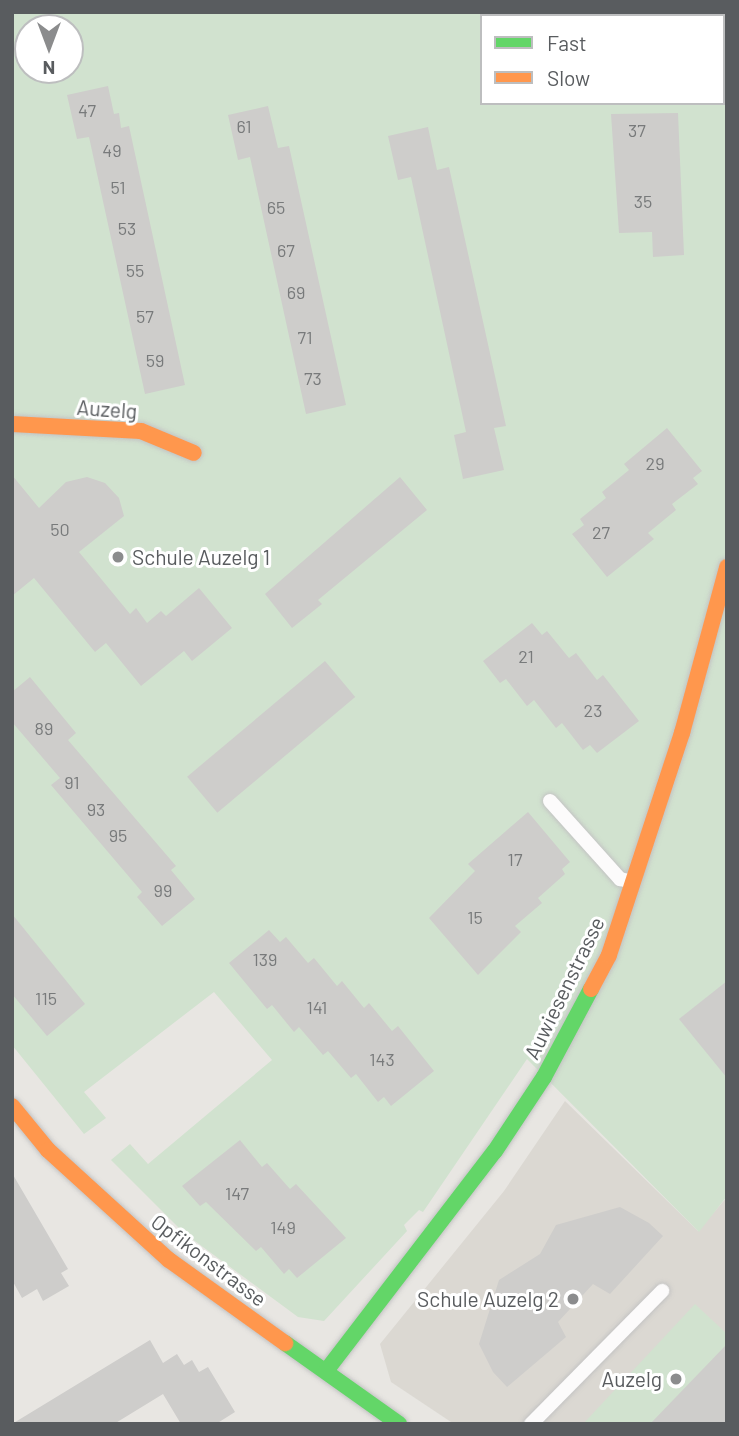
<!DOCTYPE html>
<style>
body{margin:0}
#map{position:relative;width:739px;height:1436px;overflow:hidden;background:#e8e6e2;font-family:Barlow,sans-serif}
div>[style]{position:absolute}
.education>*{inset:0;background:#dbd8d2}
.green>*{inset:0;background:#d1e2cf}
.building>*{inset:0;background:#cecdcb;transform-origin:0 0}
.roads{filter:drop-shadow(0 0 2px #c3c3c3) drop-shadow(0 0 2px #c3c3c3)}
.lane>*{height:14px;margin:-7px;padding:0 7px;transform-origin:7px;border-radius:7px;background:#fcfbfb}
.fast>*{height:16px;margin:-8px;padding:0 8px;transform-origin:8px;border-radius:8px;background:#63d668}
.slow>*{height:16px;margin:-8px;padding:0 8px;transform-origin:8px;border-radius:8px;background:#ff974d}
.dots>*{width:19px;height:19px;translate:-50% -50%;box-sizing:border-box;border:4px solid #fff;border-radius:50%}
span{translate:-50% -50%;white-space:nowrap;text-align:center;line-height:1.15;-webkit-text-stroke:6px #fff;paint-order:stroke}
.number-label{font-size:18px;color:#787a7b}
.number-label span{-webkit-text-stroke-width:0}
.street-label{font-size:21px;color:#595c5f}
.poi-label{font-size:21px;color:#595c5f}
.left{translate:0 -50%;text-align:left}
.right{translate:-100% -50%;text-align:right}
.frame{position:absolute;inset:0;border:14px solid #595c5f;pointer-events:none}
.legend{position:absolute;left:480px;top:14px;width:245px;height:91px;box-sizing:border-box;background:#fff;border:2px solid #bdbebf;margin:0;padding:9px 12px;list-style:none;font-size:21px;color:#595c5f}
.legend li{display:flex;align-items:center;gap:14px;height:35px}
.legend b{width:35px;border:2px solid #bdbebf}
.north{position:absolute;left:14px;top:14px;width:70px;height:70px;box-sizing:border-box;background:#fff;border:2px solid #bdbebf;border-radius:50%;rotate:180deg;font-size:19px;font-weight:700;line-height:28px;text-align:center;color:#595c5f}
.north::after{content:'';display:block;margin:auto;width:24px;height:32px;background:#8b8c8d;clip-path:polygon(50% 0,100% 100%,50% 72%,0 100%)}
</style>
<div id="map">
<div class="education">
<i style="clip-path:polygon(565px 1101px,698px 1231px,727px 1197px,727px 1424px,454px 1424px,391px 1382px,380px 1344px,504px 1191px)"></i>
</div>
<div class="green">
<i style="clip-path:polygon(evenodd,12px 12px,727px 12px,727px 1196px,699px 1232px,527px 1059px,423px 1212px,419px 1210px,404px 1225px,407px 1231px,324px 1321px,298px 1317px,184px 1233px,111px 1160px,130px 1144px,148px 1164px,272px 1060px,214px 992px,84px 1092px,106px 1118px,84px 1134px,12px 1045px,12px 12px,482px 16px,723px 16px,723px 103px,482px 103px,482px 16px,12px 12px,28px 28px,70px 28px,70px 70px,28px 70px,28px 28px)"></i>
<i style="clip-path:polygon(695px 1304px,727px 1334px,727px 1424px,583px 1424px)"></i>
</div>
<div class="building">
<i style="clip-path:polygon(108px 86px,114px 114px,119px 113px,121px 128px,129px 126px,185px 385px,145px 394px,89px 137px,77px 139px,67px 95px)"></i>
<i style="clip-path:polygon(268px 106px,278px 148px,289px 146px,346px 405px,306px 414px,250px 157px,238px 160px,228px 115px)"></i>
<i style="clip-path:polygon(678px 113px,684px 255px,653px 257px,652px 232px,619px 233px,611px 114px)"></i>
<i style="clip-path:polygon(428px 127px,437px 170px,449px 167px,506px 426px,494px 428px,504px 470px,463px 479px,454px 435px,466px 432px,411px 177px,398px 180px,388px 136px)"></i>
<i style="clip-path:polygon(667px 428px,702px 471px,693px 478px,698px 484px,672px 504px,676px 510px,648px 533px,654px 539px,607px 577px,572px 534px,584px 525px,580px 519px,606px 498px,602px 492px,629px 470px,624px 464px)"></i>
<i style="clip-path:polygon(12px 475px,39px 508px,66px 482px,87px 477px,105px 483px,119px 498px,124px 516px,79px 552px,130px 614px,136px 608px,147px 623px,161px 611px,166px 616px,199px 588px,232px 628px,192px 661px,184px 651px,141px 686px,106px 643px,95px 652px,34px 578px,12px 596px)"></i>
<i style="clip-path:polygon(400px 477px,427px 510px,318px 600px,322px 604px,292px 628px,265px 594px)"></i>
<i style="clip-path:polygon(532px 623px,542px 635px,547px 631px,569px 658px,576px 653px,597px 680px,603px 675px,639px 721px,597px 753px,590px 745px,583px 750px,562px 723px,556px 728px,534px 700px,527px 706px,506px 679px,500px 683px,483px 661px)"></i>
<i style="left:325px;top:661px;width:47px;height:180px;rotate:50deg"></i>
<i style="clip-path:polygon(30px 677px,76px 733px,68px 740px,176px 866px,171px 870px,195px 899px,162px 926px,137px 897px,142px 892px,51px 785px,60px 778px,12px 722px,12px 692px)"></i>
<i style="clip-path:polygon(528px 812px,570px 862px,562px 869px,565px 874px,538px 898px,542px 903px,515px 926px,521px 932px,478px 975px,429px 918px,475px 871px,468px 864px)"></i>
<i style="clip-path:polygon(12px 914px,85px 1004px,47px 1036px,12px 994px)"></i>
<i style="clip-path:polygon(269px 930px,280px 942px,286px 937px,308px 963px,314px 958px,337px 986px,342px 981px,364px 1008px,369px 1003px,392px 1031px,398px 1026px,434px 1071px,391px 1106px,384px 1097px,378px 1102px,356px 1074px,351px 1078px,328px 1051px,323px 1055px,299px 1027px,294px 1032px,272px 1005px,267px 1009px,229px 963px)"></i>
<i style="clip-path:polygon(727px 981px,727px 1078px,679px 1019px)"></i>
<i style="clip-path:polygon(240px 1140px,262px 1167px,267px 1163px,290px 1189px,296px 1184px,346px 1238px,297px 1278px,289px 1269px,284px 1274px,261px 1247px,256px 1251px,206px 1202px,200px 1206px,182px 1186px)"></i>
<i style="clip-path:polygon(12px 1173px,68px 1269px,61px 1273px,69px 1286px,43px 1301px,37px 1289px,22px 1298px,12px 1280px)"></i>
<i style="clip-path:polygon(620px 1207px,649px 1223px,663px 1236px,610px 1294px,593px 1284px,558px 1322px,566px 1337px,507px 1387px,493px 1372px,479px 1344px,499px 1280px,540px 1254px,556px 1225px)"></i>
<i style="clip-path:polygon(150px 1340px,163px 1363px,177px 1354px,184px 1365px,192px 1360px,199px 1372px,208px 1367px,235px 1412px,216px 1424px,181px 1424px,163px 1394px,114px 1424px,12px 1424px)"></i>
<i style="clip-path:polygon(727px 1344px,727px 1424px,650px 1424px)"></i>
</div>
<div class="roads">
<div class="lane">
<i style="left:550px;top:801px;width:105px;rotate:48.1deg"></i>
<i style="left:620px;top:879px;width:13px;rotate:13deg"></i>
<i style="left:531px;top:1424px;width:187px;rotate:-45.4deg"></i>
</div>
<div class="fast">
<i style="left:285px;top:1343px;width:140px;rotate:35.4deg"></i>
<i style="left:326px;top:1371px;width:277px;rotate:-52.5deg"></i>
<i style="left:495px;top:1151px;width:89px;rotate:-56.5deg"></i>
<i style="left:544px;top:1077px;width:100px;rotate:-61.9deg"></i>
</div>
<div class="slow">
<i style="left:12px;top:424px;width:129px;rotate:3.1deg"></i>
<i style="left:141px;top:431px;width:57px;rotate:22.5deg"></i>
<i style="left:591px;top:989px;width:38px;rotate:-62deg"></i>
<i style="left:609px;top:955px;width:234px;rotate:-71.8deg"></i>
<i style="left:682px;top:733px;width:172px;rotate:-74.8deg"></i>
<i style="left:12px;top:1106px;width:57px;rotate:50.7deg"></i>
<i style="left:48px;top:1150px;width:164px;rotate:42.3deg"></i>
<i style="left:169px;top:1260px;width:143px;rotate:35.6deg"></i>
</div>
</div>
<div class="dots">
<i style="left:118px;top:557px;background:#8b8c8d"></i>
<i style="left:573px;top:1299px;background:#8b8c8d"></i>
<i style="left:676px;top:1379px;background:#8b8c8d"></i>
</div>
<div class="number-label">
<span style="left:87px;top:110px">47</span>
<span style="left:244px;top:126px">61</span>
<span style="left:637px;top:130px">37</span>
<span style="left:112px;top:150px">49</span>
<span style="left:118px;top:187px">51</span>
<span style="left:643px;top:201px">35</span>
<span style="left:276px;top:207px">65</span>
<span style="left:127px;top:228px">53</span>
<span style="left:286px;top:250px">67</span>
<span style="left:135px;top:270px">55</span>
<span style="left:296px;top:292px">69</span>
<span style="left:145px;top:316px">57</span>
<span style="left:305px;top:337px">71</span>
<span style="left:155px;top:360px">59</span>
<span style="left:313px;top:378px">73</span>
<span style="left:655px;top:463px">29</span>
<span style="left:60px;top:529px">50</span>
<span style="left:601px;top:532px">27</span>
<span style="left:526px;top:656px">21</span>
<span style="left:593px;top:710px">23</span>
<span style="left:44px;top:728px">89</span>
<span style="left:72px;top:782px">91</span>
<span style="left:96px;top:809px">93</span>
<span style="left:118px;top:835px">95</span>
<span style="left:515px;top:859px">17</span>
<span style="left:163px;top:890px">99</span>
<span style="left:475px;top:917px">15</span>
<span style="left:265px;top:959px">139</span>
<span style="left:46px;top:998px">115</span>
<span style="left:317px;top:1007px">141</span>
<span style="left:382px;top:1059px">143</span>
<span style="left:237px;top:1193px">147</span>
<span style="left:283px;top:1227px">149</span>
</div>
<div class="street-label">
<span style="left:107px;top:409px;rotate:4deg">Auzelg</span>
<span style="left:564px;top:988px;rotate:-64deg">Auwiesenstrasse</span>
<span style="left:209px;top:1260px;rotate:37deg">Opfikonstrasse</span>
</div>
<div class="poi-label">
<span class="left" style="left:132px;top:557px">Schule Auzelg 1</span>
<span class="right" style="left:559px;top:1299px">Schule Auzelg 2</span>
<span class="right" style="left:662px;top:1379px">Auzelg</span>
</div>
<div class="frame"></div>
<ul class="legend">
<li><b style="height:9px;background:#63d668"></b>Fast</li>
<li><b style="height:9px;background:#ff974d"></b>Slow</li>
</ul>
<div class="north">N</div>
</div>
